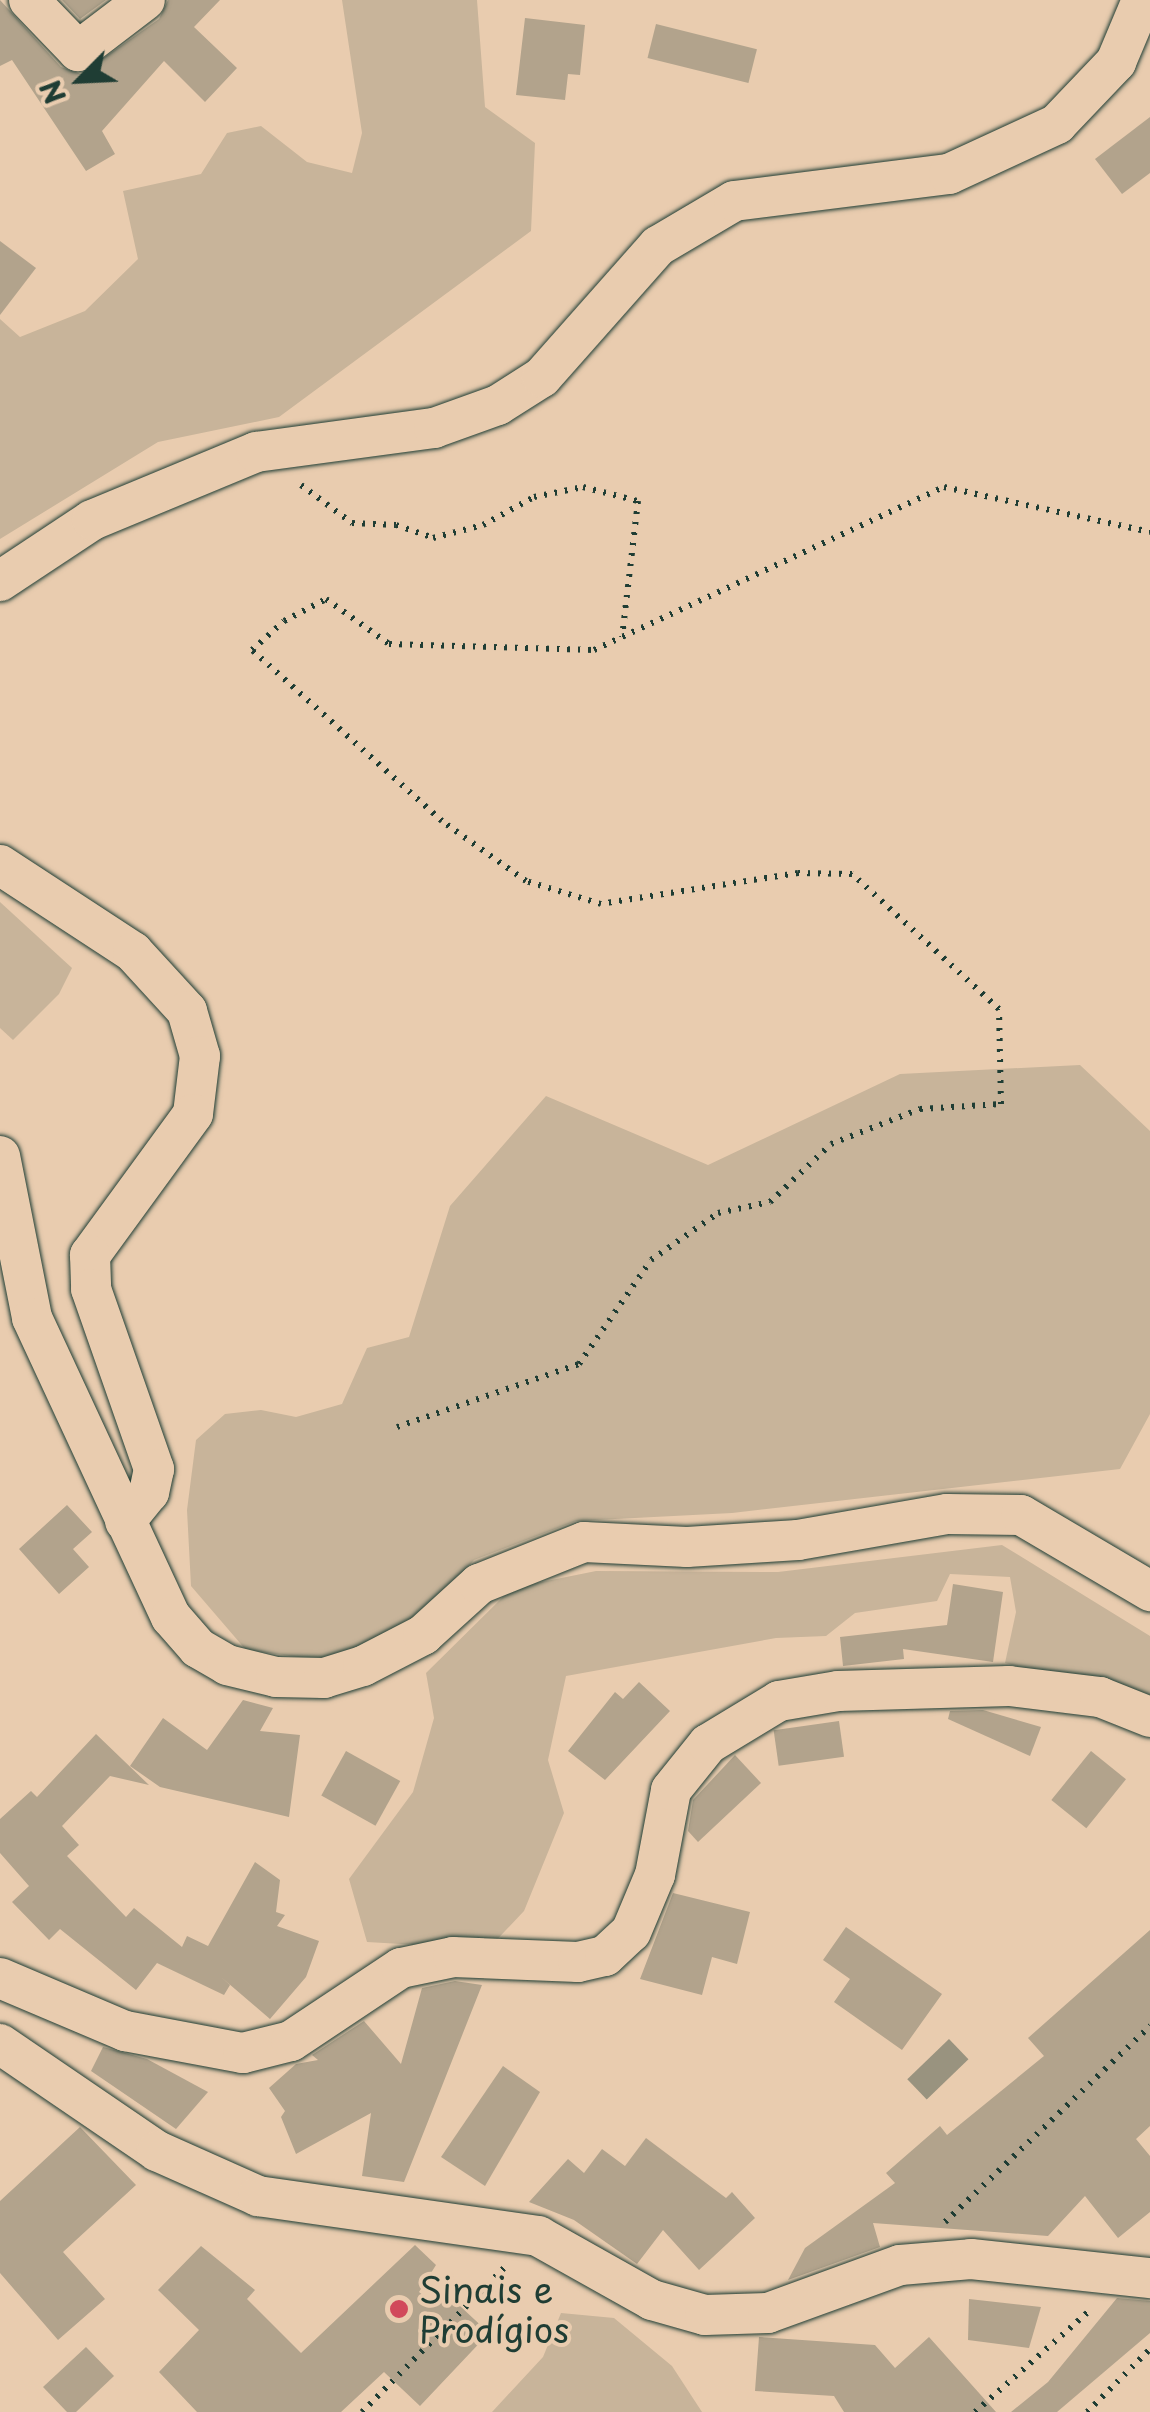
<!DOCTYPE html>
<meta charset="utf-8">
<style>
body{margin:0}
#map{position:relative;width:1150px;height:2412px;overflow:hidden;background:#e9ccaf;font-family:"Playpen Sans",sans-serif}
div>[style]{position:absolute}
.green>*{inset:0;background:#c8b49a}
.water>*{inset:0;background:#99937f;transform-origin:0 0}
.building>*{inset:0;background:#b2a38c;transform-origin:0 0}
.path>*{height:6px;margin-top:-3px;transform-origin:0;background:repeating-linear-gradient(90deg,#1f3d34 0 2.5px,transparent 0 10.5px)}
.roads{filter:drop-shadow(0 0 2px #1f3d34) drop-shadow(0 0 2px #1f3d34)}
.minor>*{height:40px;margin:-20px;padding:0 20px;transform-origin:20px;border-radius:20px;background:#e9ccaf}
.dots>*{width:28px;height:28px;translate:-50% -50%;box-sizing:border-box;border:5px solid #e9ccaf;border-radius:50%}
span{translate:-50% -50%;white-space:nowrap;text-align:center;line-height:1.15;-webkit-text-stroke:8px #e9ccaf;paint-order:stroke}
.poi-label{font-size:35px;color:#1f3d34}
.left{translate:0 -50%;text-align:left}
.north{position:absolute;left:30px;top:30px;width:100px;height:100px;-webkit-text-stroke:8px #e9ccaf;paint-order:stroke;rotate:246deg;font-size:28px;font-weight:700;line-height:40px;text-align:center;color:#1f3d34}
.north::after{content:'';display:block;margin:auto;width:35px;height:45px;background:#1f3d34;clip-path:polygon(50% 0,100% 100%,50% 72%,0 100%)}
</style>
<div id="map">
<div class="green">
<i style="clip-path:polygon(342px 0,477px 0,485px 107px,535px 143px,531px 231px,279px 417px,158px 442px,0 539px,0 319px,20px 337px,85px 311px,138px 259px,123px 191px,201px 174px,227px 133px,261px 126px,307px 162px,352px 173px,362px 133px)"></i>
<i style="clip-path:polygon(0 902px,72px 968px,59px 994px,13px 1040px,0 1028px)"></i>
<i style="clip-path:polygon(1080px 1065px,1150px 1131px,1150px 1414px,1120px 1469px,732px 1513px,576px 1521px,474px 1560px,434px 1605px,381px 1644px,328px 1661px,246px 1650px,191px 1586px,187px 1510px,196px 1440px,225px 1414px,261px 1410px,296px 1417px,342px 1404px,367px 1348px,409px 1337px,450px 1206px,546px 1096px,708px 1165px,900px 1074px)"></i>
<i style="clip-path:polygon(1002px 1545px,1150px 1636px,1150px 1702px,1005px 1663px,1016px 1612px,1010px 1577px,950px 1574px,937px 1601px,855px 1613px,826px 1636px,776px 1638px,566px 1676px,548px 1760px,564px 1813px,524px 1911px,488px 1949px,367px 1942px,349px 1879px,413px 1792px,434px 1718px,426px 1673px,512px 1588px,596px 1571px,778px 1572px)"></i>
<i style="clip-path:polygon(561px 2313px,614px 2318px,672px 2366px,702px 2412px,492px 2412px,543px 2357px)"></i>
</div>
<div class="water">
<i style="left:949px;top:2039px;width:28px;height:58px;rotate:46deg"></i>
</div>
<div class="building">
<i style="clip-path:polygon(0 0,61px 67px,81px 74px,159px 19px,168px 0,220px 0,194px 27px,237px 68px,205px 102px,164px 61px,102px 131px,115px 154px,86px 171px,12px 60px,0 66px)"></i>
<i style="clip-path:polygon(62px 0,106px 0,80px 19px)"></i>
<i style="clip-path:polygon(525px 18px,585px 25px,580px 75px,568px 74px,565px 100px,516px 95px)"></i>
<i style="left:656px;top:24px;width:104px;height:35px;rotate:14deg"></i>
<i style="clip-path:polygon(1150px 117px,1150px 173px,1122px 194px,1095px 159px)"></i>
<i style="clip-path:polygon(0 241px,36px 268px,0 315px)"></i>
<i style="clip-path:polygon(67px 1505px,92px 1532px,73px 1549px,89px 1567px,59px 1594px,19px 1549px)"></i>
<i style="clip-path:polygon(953px 1584px,1003px 1592px,993px 1662px,903px 1649px,904px 1659px,843px 1666px,840px 1637px,947px 1625px)"></i>
<i style="clip-path:polygon(639px 1682px,670px 1711px,605px 1780px,568px 1751px,615px 1692px,623px 1699px)"></i>
<i style="clip-path:polygon(243px 1700px,273px 1708px,260px 1731px,300px 1735px,289px 1817px,160px 1787px,130px 1766px,163px 1718px,207px 1750px)"></i>
<i style="clip-path:polygon(983px 1710px,1041px 1727px,1030px 1756px,948px 1719px,950px 1711px)"></i>
<i style="left:839px;top:1721px;width:36px;height:66px;rotate:82deg"></i>
<i style="clip-path:polygon(96px 1734px,149px 1785px,110px 1776px,62px 1826px,79px 1845px,67px 1856px,126px 1917px,134px 1908px,182px 1947px,187px 1936px,208px 1946px,255px 1862px,280px 1880px,276px 1912px,285px 1915px,277px 1926px,319px 1941px,306px 1977px,270px 2019px,221px 1977px,230px 1985px,224px 1995px,157px 1963px,136px 1990px,60px 1929px,49px 1940px,12px 1902px,29px 1886px,0 1853px,0 1819px,31px 1791px,37px 1797px)"></i>
<i style="left:346px;top:1751px;width:62px;height:51px;rotate:29deg"></i>
<i style="left:1091px;top:1751px;width:45px;height:63px;rotate:39deg"></i>
<i style="clip-path:polygon(735px 1755px,761px 1783px,698px 1842px,688px 1831px,693px 1800px)"></i>
<i style="clip-path:polygon(673px 1893px,750px 1912px,737px 1964px,712px 1957px,702px 1995px,640px 1979px)"></i>
<i style="clip-path:polygon(846px 1927px,942px 1994px,902px 2050px,834px 2002px,850px 1979px,823px 1960px)"></i>
<i style="clip-path:polygon(1150px 1930px,1150px 2126px,1136px 2139px,1150px 2156px,1150px 2212px,1118px 2238px,1085px 2196px,1048px 2236px,873px 2223px,880px 2247px,788px 2280px,805px 2248px,895px 2183px,886px 2173px,940px 2126px,947px 2135px,1044px 2056px,1028px 2038px)"></i>
<i style="clip-path:polygon(455px 1981px,482px 1985px,404px 2182px,362px 2176px,371px 2113px,296px 2154px,281px 2117px,285px 2111px,269px 2088px,296px 2064px,318px 2060px,312px 2055px,364px 2021px,401px 2064px,422px 1988px)"></i>
<i style="clip-path:polygon(103px 2047px,147px 2059px,208px 2092px,176px 2129px,91px 2071px)"></i>
<i style="clip-path:polygon(503px 2066px,540px 2092px,485px 2186px,441px 2157px)"></i>
<i style="clip-path:polygon(80px 2127px,136px 2185px,63px 2252px,105px 2299px,58px 2340px,0 2273px,0 2201px)"></i>
<i style="clip-path:polygon(646px 2138px,726px 2198px,732px 2192px,755px 2218px,699px 2270px,663px 2230px,637px 2264px,574px 2220px,529px 2202px,568px 2159px,584px 2173px,602px 2149px,625px 2166px)"></i>
<i style="clip-path:polygon(415px 2245px,436px 2265px,419px 2292px,435px 2305px,446px 2293px,489px 2333px,420px 2406px,384px 2372px,341px 2412px,197px 2412px,159px 2372px,199px 2330px,158px 2290px,201px 2246px,255px 2290px,247px 2299px,301px 2353px)"></i>
<i style="clip-path:polygon(1117px 2298px,1150px 2301px,1150px 2333px,1057px 2412px,1011px 2412px,1048px 2382px)"></i>
<i style="clip-path:polygon(969px 2299px,1041px 2307px,1029px 2348px,968px 2340px)"></i>
<i style="clip-path:polygon(759px 2337px,875px 2345px,895px 2368px,929px 2337px,996px 2412px,844px 2412px,834px 2396px,755px 2391px)"></i>
<i style="clip-path:polygon(86px 2347px,114px 2376px,76px 2412px,67px 2412px,43px 2387px)"></i>
</div>
<div class="path">
<i style="left:301px;top:485px;width:64px;rotate:36.7deg"></i>
<i style="left:352px;top:523px;width:44px;rotate:2.6deg"></i>
<i style="left:396px;top:525px;width:39px;rotate:19deg"></i>
<i style="left:433px;top:538px;width:52px;rotate:-14.6deg"></i>
<i style="left:483px;top:525px;width:58px;rotate:-28.8deg"></i>
<i style="left:534px;top:497px;width:50px;rotate:-11.5deg"></i>
<i style="left:583px;top:487px;width:57px;rotate:14.3deg"></i>
<i style="left:638px;top:501px;width:137px;rotate:96.7deg"></i>
<i style="left:397px;top:1427px;width:193px;rotate:-19.1deg"></i>
<i style="left:579px;top:1364px;width:126px;rotate:-55.3deg"></i>
<i style="left:651px;top:1260px;width:82px;rotate:-35deg"></i>
<i style="left:718px;top:1213px;width:53px;rotate:-11.9deg"></i>
<i style="left:770px;top:1202px;width:84px;rotate:-43.6deg"></i>
<i style="left:831px;top:1144px;width:96px;rotate:-21.5deg"></i>
<i style="left:920px;top:1109px;width:81px;rotate:-3.5deg"></i>
<i style="left:1001px;top:1104px;width:95px;rotate:-91.2deg"></i>
<i style="left:999px;top:1009px;width:200px;rotate:-137.4deg"></i>
<i style="left:852px;top:874px;width:54px;rotate:-178.9deg"></i>
<i style="left:798px;top:873px;width:199px;rotate:171.1deg"></i>
<i style="left:601px;top:904px;width:78px;rotate:-163deg"></i>
<i style="left:526px;top:881px;width:103px;rotate:-144.5deg"></i>
<i style="left:442px;top:821px;width:256px;rotate:-138deg"></i>
<i style="left:252px;top:650px;width:43px;rotate:-42.2deg"></i>
<i style="left:284px;top:621px;width:47px;rotate:-27.6deg"></i>
<i style="left:326px;top:599px;width:77px;rotate:35.5deg"></i>
<i style="left:389px;top:644px;width:205px;rotate:1.7deg"></i>
<i style="left:594px;top:650px;width:386px;rotate:-25deg"></i>
<i style="left:944px;top:487px;width:211px;rotate:12.3deg"></i>
<i style="left:945px;top:2222px;width:284px;rotate:-43.7deg"></i>
<i style="left:362px;top:2412px;width:202px;rotate:-45.4deg"></i>
<i style="left:975px;top:2412px;width:152px;rotate:-41.5deg"></i>
<i style="left:1087px;top:2412px;width:89px;rotate:-45deg"></i>
</div>
<div class="roads">
<div class="minor">
<i style="left:29px;top:0;width:71px;rotate:46.1deg"></i>
<i style="left:78px;top:51px;width:84px;rotate:-37.3deg"></i>
<i style="left:0;top:581px;width:110px;rotate:-33.5deg"></i>
<i style="left:92px;top:520px;width:178px;rotate:-22.5deg"></i>
<i style="left:256px;top:452px;width:180px;rotate:-7.7deg"></i>
<i style="left:434px;top:428px;width:68px;rotate:-19.8deg"></i>
<i style="left:498px;top:405px;width:52px;rotate:-32.5deg"></i>
<i style="left:542px;top:377px;width:175px;rotate:-48.5deg"></i>
<i style="left:658px;top:246px;width:88px;rotate:-30.6deg"></i>
<i style="left:734px;top:201px;width:217px;rotate:-7.2deg"></i>
<i style="left:949px;top:174px;width:119px;rotate:-24.8deg"></i>
<i style="left:1057px;top:124px;width:86px;rotate:-46.4deg"></i>
<i style="left:1116px;top:62px;width:67px;rotate:-67.2deg"></i>
<i style="left:0;top:865px;width:159px;rotate:33.2deg"></i>
<i style="left:133px;top:952px;width:80px;rotate:47.5deg"></i>
<i style="left:187px;top:1011px;width:47px;rotate:73.9deg"></i>
<i style="left:200px;top:1056px;width:58px;rotate:96.9deg"></i>
<i style="left:193px;top:1114px;width:175px;rotate:126.1deg"></i>
<i style="left:90px;top:1255px;width:34px;rotate:88deg"></i>
<i style="left:91px;top:1289px;width:191px;rotate:70.7deg"></i>
<i style="left:154px;top:1469px;width:24px;rotate:102deg"></i>
<i style="left:149px;top:1492px;width:38px;rotate:129deg"></i>
<i style="left:0;top:1156px;width:165px;rotate:78.8deg"></i>
<i style="left:32px;top:1318px;width:330px;rotate:65.1deg"></i>
<i style="left:171px;top:1617px;width:41px;rotate:48.9deg"></i>
<i style="left:198px;top:1648px;width:34px;rotate:30deg"></i>
<i style="left:227px;top:1665px;width:50px;rotate:13.8deg"></i>
<i style="left:276px;top:1677px;width:48px;rotate:1.2deg"></i>
<i style="left:324px;top:1678px;width:41px;rotate:-17.1deg"></i>
<i style="left:363px;top:1666px;width:68px;rotate:-27.3deg"></i>
<i style="left:423px;top:1635px;width:76px;rotate:-42.3deg"></i>
<i style="left:479px;top:1584px;width:113px;rotate:-21.8deg"></i>
<i style="left:584px;top:1542px;width:103px;rotate:2.8deg"></i>
<i style="left:687px;top:1547px;width:111px;rotate:-3.6deg"></i>
<i style="left:798px;top:1540px;width:151px;rotate:-9.9deg"></i>
<i style="left:947px;top:1514px;width:74px;rotate:0.8deg"></i>
<i style="left:1021px;top:1515px;width:150px;rotate:30.5deg"></i>
<i style="left:0;top:1978px;width:136px;rotate:23deg"></i>
<i style="left:125px;top:2031px;width:120px;rotate:10.6deg"></i>
<i style="left:243px;top:2053px;width:49px;rotate:-14deg"></i>
<i style="left:291px;top:2041px;width:132px;rotate:-33.6deg"></i>
<i style="left:401px;top:1968px;width:53px;rotate:-11.9deg"></i>
<i style="left:453px;top:1957px;width:125px;rotate:2.3deg"></i>
<i style="left:578px;top:1962px;width:28px;rotate:-13deg"></i>
<i style="left:605px;top:1956px;width:35px;rotate:-43deg"></i>
<i style="left:631px;top:1932px;width:62px;rotate:-67.2deg"></i>
<i style="left:655px;top:1875px;width:86px;rotate:-79.3deg"></i>
<i style="left:671px;top:1790px;width:59px;rotate:-51.2deg"></i>
<i style="left:708px;top:1744px;width:83px;rotate:-31.2deg"></i>
<i style="left:779px;top:1701px;width:60px;rotate:-9.6deg"></i>
<i style="left:838px;top:1691px;width:171px;rotate:-1.7deg"></i>
<i style="left:1009px;top:1686px;width:92px;rotate:6.9deg"></i>
<i style="left:1100px;top:1697px;width:54px;rotate:21.8deg"></i>
<i style="left:0;top:2044px;width:190px;rotate:34.3deg"></i>
<i style="left:157px;top:2151px;width:111px;rotate:24deg"></i>
<i style="left:258px;top:2196px;width:283px;rotate:8.1deg"></i>
<i style="left:538px;top:2236px;width:131px;rotate:29.3deg"></i>
<i style="left:652px;top:2300px;width:55px;rotate:15.8deg"></i>
<i style="left:705px;top:2315px;width:63px;rotate:-1.8deg"></i>
<i style="left:768px;top:2313px;width:140px;rotate:-20deg"></i>
<i style="left:900px;top:2265px;width:71px;rotate:-4.8deg"></i>
<i style="left:971px;top:2259px;width:180px;rotate:6.1deg"></i>
</div>
</div>
<div class="dots">
<i style="left:399px;top:2309px;background:#d1495b"></i>
</div>
<div class="poi-label">
<span class="left" style="left:419px;top:2309px">Sinais e<br>Prodígios</span>
</div>
<div class="north">N</div>
</div>
